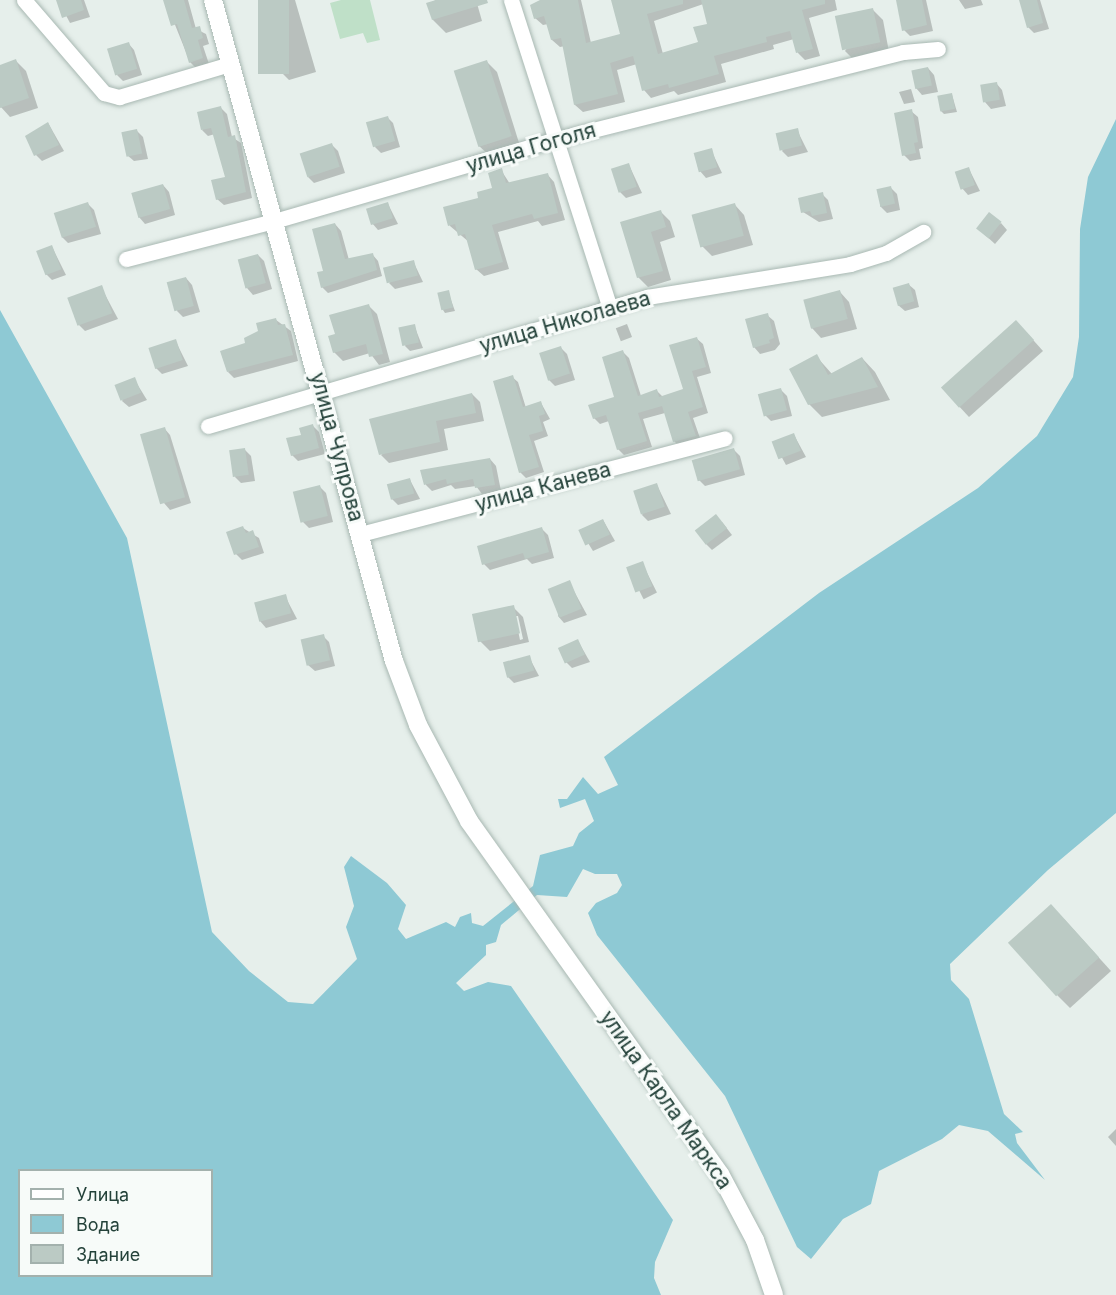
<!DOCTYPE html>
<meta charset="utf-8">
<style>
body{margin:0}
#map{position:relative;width:1116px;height:1295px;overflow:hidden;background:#e6efeb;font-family:Inter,sans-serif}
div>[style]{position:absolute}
.green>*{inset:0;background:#bfe0c8}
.water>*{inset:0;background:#8ec9d4}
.shadow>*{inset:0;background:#0003;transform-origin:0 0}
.building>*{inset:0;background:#bbcac4;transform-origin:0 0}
.roads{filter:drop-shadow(0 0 2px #a8b8b2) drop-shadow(0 0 2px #a8b8b2)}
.street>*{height:15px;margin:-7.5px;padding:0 7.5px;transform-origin:7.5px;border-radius:7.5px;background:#fff}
.secondary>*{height:18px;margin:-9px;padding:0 9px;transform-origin:9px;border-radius:9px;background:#fff}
span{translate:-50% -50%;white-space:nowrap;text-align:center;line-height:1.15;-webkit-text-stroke:6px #f7fbf9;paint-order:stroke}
.street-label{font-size:21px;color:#24423a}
.legend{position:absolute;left:18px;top:1169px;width:195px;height:108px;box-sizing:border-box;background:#f7fbf9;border:2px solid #a3b1ad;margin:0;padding:8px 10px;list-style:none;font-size:18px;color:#24423a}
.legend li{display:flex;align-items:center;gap:12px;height:30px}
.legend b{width:30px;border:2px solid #a3b1ad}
</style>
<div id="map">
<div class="green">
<i style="clip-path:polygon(341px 0,370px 0,380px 40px,367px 43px,363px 33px,340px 39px,330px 3px)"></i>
</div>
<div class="water">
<i style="clip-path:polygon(evenodd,1116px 119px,1116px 813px,1048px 870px,950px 964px,951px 980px,969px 999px,1004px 1114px,1023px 1132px,1015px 1134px,1017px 1143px,1045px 1180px,988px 1131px,959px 1125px,942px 1139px,879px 1171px,871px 1204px,843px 1219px,811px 1259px,797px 1247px,725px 1096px,597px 935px,588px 913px,596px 903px,617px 893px,622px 885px,617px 874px,595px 874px,583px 869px,567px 897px,537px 895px,501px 925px,496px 942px,486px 945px,486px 955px,456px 983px,464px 991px,488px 982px,511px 986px,673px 1220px,655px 1262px,654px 1278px,661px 1295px,0 1295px,0 310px,127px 538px,212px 932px,249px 971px,288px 1002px,313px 1004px,357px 959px,346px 927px,354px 906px,344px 867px,351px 856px,387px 883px,406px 905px,398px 929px,406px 939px,446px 922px,455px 927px,460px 917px,471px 913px,472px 923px,483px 926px,533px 886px,540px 855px,573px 846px,579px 833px,594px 821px,585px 799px,560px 808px,558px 799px,567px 799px,583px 777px,598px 794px,618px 785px,604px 757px,819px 593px,978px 488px,1037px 436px,1073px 377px,1079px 337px,1080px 229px,1088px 177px,1116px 119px,20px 1170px,212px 1170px,212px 1276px,20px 1276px,20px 1170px)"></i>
</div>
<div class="shadow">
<i style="clip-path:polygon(58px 0,84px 0,90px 17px,70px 23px)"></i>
<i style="clip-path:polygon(165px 0,188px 0,196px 29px,206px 34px,209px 44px,203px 46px,209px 64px,196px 68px,190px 62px)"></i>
<i style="clip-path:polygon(259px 0,295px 0,316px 72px,289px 80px,279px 70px)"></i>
<i style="clip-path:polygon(436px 0,476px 0,482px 21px,446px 33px,433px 20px,428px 4px)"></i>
<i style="clip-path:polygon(542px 0,581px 0,591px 43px,622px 35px,612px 0,715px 0,654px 21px,663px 54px,699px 43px,709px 25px,736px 0,835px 0,837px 10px,809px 18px,820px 56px,805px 60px,798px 53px,794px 39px,773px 45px,774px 49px,721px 64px,726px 82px,678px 95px,674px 91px,651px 98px,644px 90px,637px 64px,617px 70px,625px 102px,583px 112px,575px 105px,565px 46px,560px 47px,552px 40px,548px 24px,543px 25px,535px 18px)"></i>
<i style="clip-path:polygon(897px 0,926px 0,933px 31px,910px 36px,904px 30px)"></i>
<i style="clip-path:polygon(959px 0,981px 0,983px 5px,965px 9px)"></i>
<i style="clip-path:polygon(1021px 0,1040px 0,1049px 29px,1034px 33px,1028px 27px)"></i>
<i style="clip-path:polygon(873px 10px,883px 20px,889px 52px,854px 60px,845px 51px)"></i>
<i style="clip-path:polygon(128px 43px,134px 50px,142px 75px,123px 81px,117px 75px)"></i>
<i style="clip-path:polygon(16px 61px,26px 71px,38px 108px,10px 117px,0 106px,0 66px)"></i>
<i style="clip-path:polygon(487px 62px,497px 72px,520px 146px,489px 155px,479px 146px)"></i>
<i style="clip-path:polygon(928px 68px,934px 75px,938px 92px,922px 95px,916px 88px)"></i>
<i style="clip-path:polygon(996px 83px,1002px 90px,1006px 106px,991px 109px,985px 102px)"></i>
<i style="clip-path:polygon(911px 89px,915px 102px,904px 104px,899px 92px)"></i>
<i style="clip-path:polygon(952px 95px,957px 112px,944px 114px,941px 111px)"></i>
<i style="clip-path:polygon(221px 108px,227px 114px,232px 137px,241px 143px,252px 198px,224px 205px,217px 199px,227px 178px,215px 134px,208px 136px,202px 130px)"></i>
<i style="clip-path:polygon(911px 111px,918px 117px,923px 148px,919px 149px,921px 159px,910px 161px,904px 155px)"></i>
<i style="clip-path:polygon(387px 117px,393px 123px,400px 147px,381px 153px,375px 147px)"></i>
<i style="clip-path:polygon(48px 123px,64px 151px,42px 161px,36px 155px)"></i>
<i style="clip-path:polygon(797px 130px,808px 152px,788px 157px,782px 151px)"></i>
<i style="clip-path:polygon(137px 131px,143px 137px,148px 159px,134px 161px,127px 155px)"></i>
<i style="clip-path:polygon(332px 145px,338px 151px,345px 173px,314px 183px,308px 177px)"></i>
<i style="clip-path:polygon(711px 150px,722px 173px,706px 178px,700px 171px)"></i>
<i style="clip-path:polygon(629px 165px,642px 193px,626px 198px,620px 192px)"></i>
<i style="clip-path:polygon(969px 169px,980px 191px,968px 195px,962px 188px)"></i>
<i style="clip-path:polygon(501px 170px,510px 184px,547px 174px,554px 182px,565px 220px,542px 226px,538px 221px,498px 232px,509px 269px,484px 276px,476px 269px,469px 242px,450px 226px,445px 208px,480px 199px,494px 189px)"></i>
<i style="clip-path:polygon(163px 185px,169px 192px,175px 215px,145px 224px,139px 217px)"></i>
<i style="clip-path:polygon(891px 188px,897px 194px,900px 210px,887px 213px,880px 206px)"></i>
<i style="clip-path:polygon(822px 194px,828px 200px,833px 219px,819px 222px,803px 212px)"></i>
<i style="clip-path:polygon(88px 204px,94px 210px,101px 234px,68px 243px,62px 237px)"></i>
<i style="clip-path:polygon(388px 204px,398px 224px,378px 230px,372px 223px)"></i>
<i style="clip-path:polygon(735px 205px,744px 215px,753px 245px,712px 256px,702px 246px)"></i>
<i style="clip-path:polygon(660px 211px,670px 221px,675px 237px,660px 242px,671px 280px,648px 287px,638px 277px,622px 223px)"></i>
<i style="clip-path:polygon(1001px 223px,1007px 230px,995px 244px,984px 234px)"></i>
<i style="clip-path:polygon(335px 224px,341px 231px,349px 260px,372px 254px,378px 261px,382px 276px,328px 293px,322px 287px)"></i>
<i style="clip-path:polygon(52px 247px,66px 275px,52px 280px,46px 274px)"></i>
<i style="clip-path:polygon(258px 255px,264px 261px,272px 289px,253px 295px,247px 288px)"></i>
<i style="clip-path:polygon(413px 261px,423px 282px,395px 289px,389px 283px)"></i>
<i style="clip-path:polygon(186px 278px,192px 285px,200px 312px,183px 317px,177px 311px)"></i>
<i style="clip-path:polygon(908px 284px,915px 290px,919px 307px,905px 311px,898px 305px)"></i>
<i style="clip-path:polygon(101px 287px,118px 319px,85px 331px,79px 325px)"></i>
<i style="clip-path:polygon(448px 292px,455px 311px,445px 313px,443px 310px)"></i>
<i style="clip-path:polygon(840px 292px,849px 302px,857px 329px,821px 338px,812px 328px)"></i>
<i style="clip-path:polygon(368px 305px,377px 314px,390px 362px,379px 365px,370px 353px,343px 361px,334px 352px,337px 335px)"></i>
<i style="clip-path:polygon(767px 315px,774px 321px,780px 344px,775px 350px,760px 354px,754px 347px)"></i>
<i style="clip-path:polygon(276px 320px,291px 331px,298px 361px,234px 378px,228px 372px,247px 344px)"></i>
<i style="left:627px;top:324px;width:14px;height:12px;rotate:69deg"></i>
<i style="clip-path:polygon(414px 325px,423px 348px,410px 351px,405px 346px)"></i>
<i style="clip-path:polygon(1026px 332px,1043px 351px,969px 417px,942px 388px)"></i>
<i style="clip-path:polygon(696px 338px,703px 344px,711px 373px,697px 377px,708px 413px,693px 418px,701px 441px,680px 447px,674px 441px,665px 413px,643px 419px,652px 447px,624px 455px,618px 449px,609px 421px,600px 424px,594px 418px,616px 398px,623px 352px,629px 358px,641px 396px,657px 391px,663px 397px,685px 390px)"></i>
<i style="clip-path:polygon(175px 340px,188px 366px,162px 374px,156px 368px)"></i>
<i style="clip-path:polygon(561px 348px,567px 354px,575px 380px,555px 386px,549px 380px)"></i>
<i style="clip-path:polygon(816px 356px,832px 374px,862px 358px,875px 372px,890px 400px,822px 417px,809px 404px)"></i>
<i style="clip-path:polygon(512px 377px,518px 382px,526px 408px,541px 403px,550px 419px,543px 422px,548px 436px,534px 441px,544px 472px,526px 478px,520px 472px)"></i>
<i style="clip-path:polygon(134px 379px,147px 400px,129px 407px,122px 401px)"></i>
<i style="clip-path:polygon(781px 390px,787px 396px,792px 416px,771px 421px,765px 415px)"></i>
<i style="clip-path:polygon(472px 394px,480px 402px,484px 421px,444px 429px,448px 450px,389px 463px,381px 455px)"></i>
<i style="clip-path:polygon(313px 426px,319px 432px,325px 454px,298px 461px,292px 455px)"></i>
<i style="clip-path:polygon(164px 428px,170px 435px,191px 503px,170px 510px,164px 503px)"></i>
<i style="clip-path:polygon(794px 435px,806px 457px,786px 465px,774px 443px)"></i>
<i style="clip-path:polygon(244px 449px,251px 456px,255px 481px,241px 483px,235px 477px)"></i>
<i style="clip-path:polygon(734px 450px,740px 456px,745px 475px,705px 486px,699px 480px)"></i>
<i style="clip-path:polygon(490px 459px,496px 466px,501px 491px,482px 494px,476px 486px,455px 489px,451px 485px,432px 491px,426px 485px,422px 471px)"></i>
<i style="clip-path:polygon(410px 480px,420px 499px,398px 505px,392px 499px)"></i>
<i style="clip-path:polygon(657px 485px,671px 514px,648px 521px,642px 515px)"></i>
<i style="clip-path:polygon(319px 486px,326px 493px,333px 522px,309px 528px,303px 522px)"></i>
<i style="clip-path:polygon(603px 520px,615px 541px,593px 551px,580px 530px)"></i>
<i style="clip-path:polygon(722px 522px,732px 535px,712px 550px,706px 544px)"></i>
<i style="clip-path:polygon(243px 528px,259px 538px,264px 553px,242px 560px,236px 554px)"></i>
<i style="clip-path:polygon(542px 529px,548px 535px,554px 558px,532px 564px,527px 559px,490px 570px,484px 564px)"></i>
<i style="left:642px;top:563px;width:33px;height:15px;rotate:63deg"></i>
<i style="clip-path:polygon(569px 582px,587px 615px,564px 623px,558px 616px)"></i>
<i style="clip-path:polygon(285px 596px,297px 619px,266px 628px,260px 621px)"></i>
<i style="clip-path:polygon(evenodd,513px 607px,523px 617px,529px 642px,490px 651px,480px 641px,513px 607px,515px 616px,518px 616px,523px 639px,520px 640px,515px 616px)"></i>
<i style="clip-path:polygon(323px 636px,329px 642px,335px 666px,315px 671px,308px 665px)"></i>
<i style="clip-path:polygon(578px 641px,590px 662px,572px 668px,566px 662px)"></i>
<i style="clip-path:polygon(529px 657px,539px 676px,514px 683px,508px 677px)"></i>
<i style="clip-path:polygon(1064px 919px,1111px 971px,1070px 1008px,1057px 995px)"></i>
<i style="clip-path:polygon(1116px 1129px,1116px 1146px,1108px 1137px)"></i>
</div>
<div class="building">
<i style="clip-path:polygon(56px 0,81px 0,84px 10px,62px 18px)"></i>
<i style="clip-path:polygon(163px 0,184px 0,192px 28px,200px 26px,203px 38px,198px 40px,203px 58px,189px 63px,177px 24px,171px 26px)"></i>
<i style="left:258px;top:0;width:31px;height:74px"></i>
<i style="clip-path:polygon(436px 0,487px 0,488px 3px,432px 20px,426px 3px)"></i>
<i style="clip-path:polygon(540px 0,578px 0,586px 43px,620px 34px,611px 0,683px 0,683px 4px,647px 14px,658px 54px,698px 42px,693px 27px,707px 24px,701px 0,825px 0,825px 4px,802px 10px,813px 49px,796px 53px,790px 31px,766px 37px,767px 42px,714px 56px,719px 74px,669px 88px,668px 84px,642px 91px,633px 56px,610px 63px,618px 94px,574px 105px,561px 38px,551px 40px,544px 16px,534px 19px,530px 5px)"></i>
<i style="clip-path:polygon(896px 0,922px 0,927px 25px,902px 31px)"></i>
<i style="clip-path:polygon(1019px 0,1037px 0,1043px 23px,1027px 28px)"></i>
<i style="left:873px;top:8px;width:35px;height:39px;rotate:78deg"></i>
<i style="left:129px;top:42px;width:28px;height:23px;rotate:73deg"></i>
<i style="clip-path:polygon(16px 59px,29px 98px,0 108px,0 65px)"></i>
<i style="left:487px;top:60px;width:80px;height:35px;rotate:72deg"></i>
<i style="left:928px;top:67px;width:19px;height:17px;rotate:78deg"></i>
<i style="left:997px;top:82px;width:18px;height:17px;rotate:81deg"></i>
<i style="left:952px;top:93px;width:16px;height:15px;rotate:79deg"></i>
<i style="clip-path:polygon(221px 106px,228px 137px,235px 135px,246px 192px,216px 200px,211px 180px,225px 177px,211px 128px,201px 130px,197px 112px)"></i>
<i style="clip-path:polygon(912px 109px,918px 142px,914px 143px,916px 153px,902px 156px,894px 113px)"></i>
<i style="left:388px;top:116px;width:26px;height:23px;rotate:74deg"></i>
<i style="clip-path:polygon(48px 122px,59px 145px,34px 156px,25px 136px)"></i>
<i style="left:798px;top:128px;width:18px;height:23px;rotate:77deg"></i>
<i style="left:137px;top:129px;width:25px;height:16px;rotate:78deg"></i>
<i style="left:332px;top:143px;width:25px;height:34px;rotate:72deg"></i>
<i style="left:712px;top:148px;width:20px;height:19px;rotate:75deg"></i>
<i style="left:629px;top:163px;width:25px;height:19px;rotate:72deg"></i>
<i style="left:969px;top:167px;width:19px;height:15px;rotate:72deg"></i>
<i style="clip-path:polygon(502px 168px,506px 183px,548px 173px,558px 213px,534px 219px,532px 214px,492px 225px,503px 262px,475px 270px,465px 234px,458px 236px,455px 224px,448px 226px,443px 207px,478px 198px,477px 192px,492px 188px,488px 173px)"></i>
<i style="left:163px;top:184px;width:26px;height:33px;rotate:74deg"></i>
<i style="left:891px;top:186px;width:18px;height:15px;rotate:77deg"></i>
<i style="clip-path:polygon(823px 192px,827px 213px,812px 216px,810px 211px,801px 213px,798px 198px)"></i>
<i style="left:88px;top:202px;width:26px;height:36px;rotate:72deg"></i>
<i style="left:388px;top:202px;width:17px;height:23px;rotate:73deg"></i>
<i style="left:735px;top:203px;width:34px;height:45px;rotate:75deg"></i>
<i style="clip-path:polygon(661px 210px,666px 227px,651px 232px,663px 271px,637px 278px,620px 222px)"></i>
<i style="left:989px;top:212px;width:16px;height:21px;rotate:38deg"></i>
<i style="clip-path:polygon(335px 223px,345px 259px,373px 253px,377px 270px,321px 288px,317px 272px,323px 271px,312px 229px)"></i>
<i style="left:52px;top:245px;width:26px;height:17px;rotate:69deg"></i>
<i style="left:258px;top:254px;width:30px;height:21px;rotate:75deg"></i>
<i style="left:414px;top:260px;width:16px;height:32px;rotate:76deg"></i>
<i style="left:186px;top:277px;width:30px;height:20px;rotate:75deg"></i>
<i style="left:909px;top:283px;width:19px;height:17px;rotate:74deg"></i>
<i style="left:102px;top:285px;width:30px;height:37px;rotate:70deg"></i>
<i style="left:449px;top:290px;width:18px;height:12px;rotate:77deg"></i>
<i style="left:840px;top:290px;width:30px;height:38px;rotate:75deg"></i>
<i style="clip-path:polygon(369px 304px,383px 354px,369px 357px,366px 344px,333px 353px,328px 336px,335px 334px,329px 315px)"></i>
<i style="clip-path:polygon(768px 313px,774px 338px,769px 340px,770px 343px,753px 348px,745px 319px)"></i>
<i style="clip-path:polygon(276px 318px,278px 325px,285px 324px,293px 355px,227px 372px,220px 351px,245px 343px,244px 338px,258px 331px,256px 323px)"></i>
<i style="left:1016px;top:320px;width:27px;height:101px;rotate:48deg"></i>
<i style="left:415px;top:324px;width:19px;height:17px;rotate:78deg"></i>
<i style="clip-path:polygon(697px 337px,706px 367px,692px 371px,703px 407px,688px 412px,696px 436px,673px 442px,662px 406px,638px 413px,647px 441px,617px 450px,606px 415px,593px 419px,588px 405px,614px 397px,602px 357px,623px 350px,638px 396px,657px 389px,659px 397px,683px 389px,669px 345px)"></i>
<i style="left:176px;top:339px;width:22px;height:29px;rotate:72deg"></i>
<i style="left:561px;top:346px;width:29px;height:23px;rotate:72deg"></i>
<i style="clip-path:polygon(817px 354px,828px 375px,862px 357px,878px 387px,808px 405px,789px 369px)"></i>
<i style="clip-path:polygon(513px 375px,523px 407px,541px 401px,545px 414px,539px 416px,543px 431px,529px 435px,539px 467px,519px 473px,493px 381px)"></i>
<i style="left:135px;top:377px;width:17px;height:22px;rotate:69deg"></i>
<i style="left:781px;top:388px;width:23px;height:24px;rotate:75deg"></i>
<i style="clip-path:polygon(472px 393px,476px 413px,436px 421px,440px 442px,379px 455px,369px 419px)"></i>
<i style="clip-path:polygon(313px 424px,319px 448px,291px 456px,286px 438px,301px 435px,299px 428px)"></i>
<i style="left:165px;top:427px;width:73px;height:26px;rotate:74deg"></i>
<i style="left:794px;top:433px;width:19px;height:24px;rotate:69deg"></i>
<i style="left:245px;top:448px;width:27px;height:16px;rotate:82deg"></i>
<i style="left:734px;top:448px;width:22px;height:44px;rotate:74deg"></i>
<i style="clip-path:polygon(490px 458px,495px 485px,475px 488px,473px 479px,447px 484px,446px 479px,424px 485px,420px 470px)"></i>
<i style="left:410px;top:478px;width:16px;height:24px;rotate:75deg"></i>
<i style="left:657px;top:483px;width:25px;height:25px;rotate:72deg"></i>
<i style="left:320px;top:485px;width:32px;height:28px;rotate:76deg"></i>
<i style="left:716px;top:514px;width:18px;height:27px;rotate:52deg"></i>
<i style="left:603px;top:519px;width:17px;height:27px;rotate:66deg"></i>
<i style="clip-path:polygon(243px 526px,246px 533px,253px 530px,259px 547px,234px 555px,226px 532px)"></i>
<i style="clip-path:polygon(542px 527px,549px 552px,525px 559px,523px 553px,482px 565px,477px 546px)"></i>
<i style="left:643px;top:561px;width:27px;height:18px;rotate:70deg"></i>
<i style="left:570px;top:580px;width:31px;height:24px;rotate:68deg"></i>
<i style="left:286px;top:594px;width:20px;height:33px;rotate:75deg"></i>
<i style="left:514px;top:605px;width:29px;height:43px;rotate:78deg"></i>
<i style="left:324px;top:634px;width:27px;height:24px;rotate:77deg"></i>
<i style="left:578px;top:639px;width:17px;height:22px;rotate:66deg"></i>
<i style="left:530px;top:655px;width:16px;height:28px;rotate:75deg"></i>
<i style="left:1051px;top:904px;width:72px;height:58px;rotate:48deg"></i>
</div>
<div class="roads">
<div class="street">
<i style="left:24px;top:0;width:123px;rotate:49.3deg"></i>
<i style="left:104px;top:93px;width:16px;rotate:15deg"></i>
<i style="left:119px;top:97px;width:116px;rotate:-16.6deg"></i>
<i style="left:511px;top:0;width:324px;rotate:72.2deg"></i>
<i style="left:126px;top:259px;width:153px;rotate:-14.4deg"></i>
<i style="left:274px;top:221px;width:295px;rotate:-16.2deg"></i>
<i style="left:557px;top:139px;width:357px;rotate:-14.1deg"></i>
<i style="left:903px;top:52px;width:35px;rotate:-5deg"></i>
<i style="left:208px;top:426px;width:458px;rotate:-16.4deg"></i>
<i style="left:647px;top:297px;width:206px;rotate:-9.2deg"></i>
<i style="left:850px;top:264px;width:38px;rotate:-17deg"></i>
<i style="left:886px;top:253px;width:43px;rotate:-29.6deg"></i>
<i style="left:360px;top:534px;width:377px;rotate:-14.7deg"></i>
</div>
<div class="secondary">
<i style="left:213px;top:0;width:685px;rotate:74.69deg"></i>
<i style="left:394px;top:661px;width:68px;rotate:69.4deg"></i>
<i style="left:418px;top:725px;width:109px;rotate:62deg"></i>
<i style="left:469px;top:821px;width:433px;rotate:54.6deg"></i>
<i style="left:720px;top:1174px;width:75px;rotate:62.1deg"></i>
<i style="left:755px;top:1240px;width:58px;rotate:70.9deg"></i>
</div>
</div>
<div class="street-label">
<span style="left:531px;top:148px;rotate:-16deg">улица Гоголя</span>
<span style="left:565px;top:322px;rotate:-16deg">улица Николаева</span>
<span style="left:337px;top:447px;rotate:75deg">улица Чупрова</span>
<span style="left:543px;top:487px;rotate:-15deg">улица Канева</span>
<span style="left:666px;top:1100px;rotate:55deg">улица Карла Маркса</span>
</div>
<ul class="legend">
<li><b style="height:8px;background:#fff"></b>Улица</li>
<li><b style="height:16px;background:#8ec9d4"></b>Вода</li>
<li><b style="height:16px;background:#bbcac4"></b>Здание</li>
</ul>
</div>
